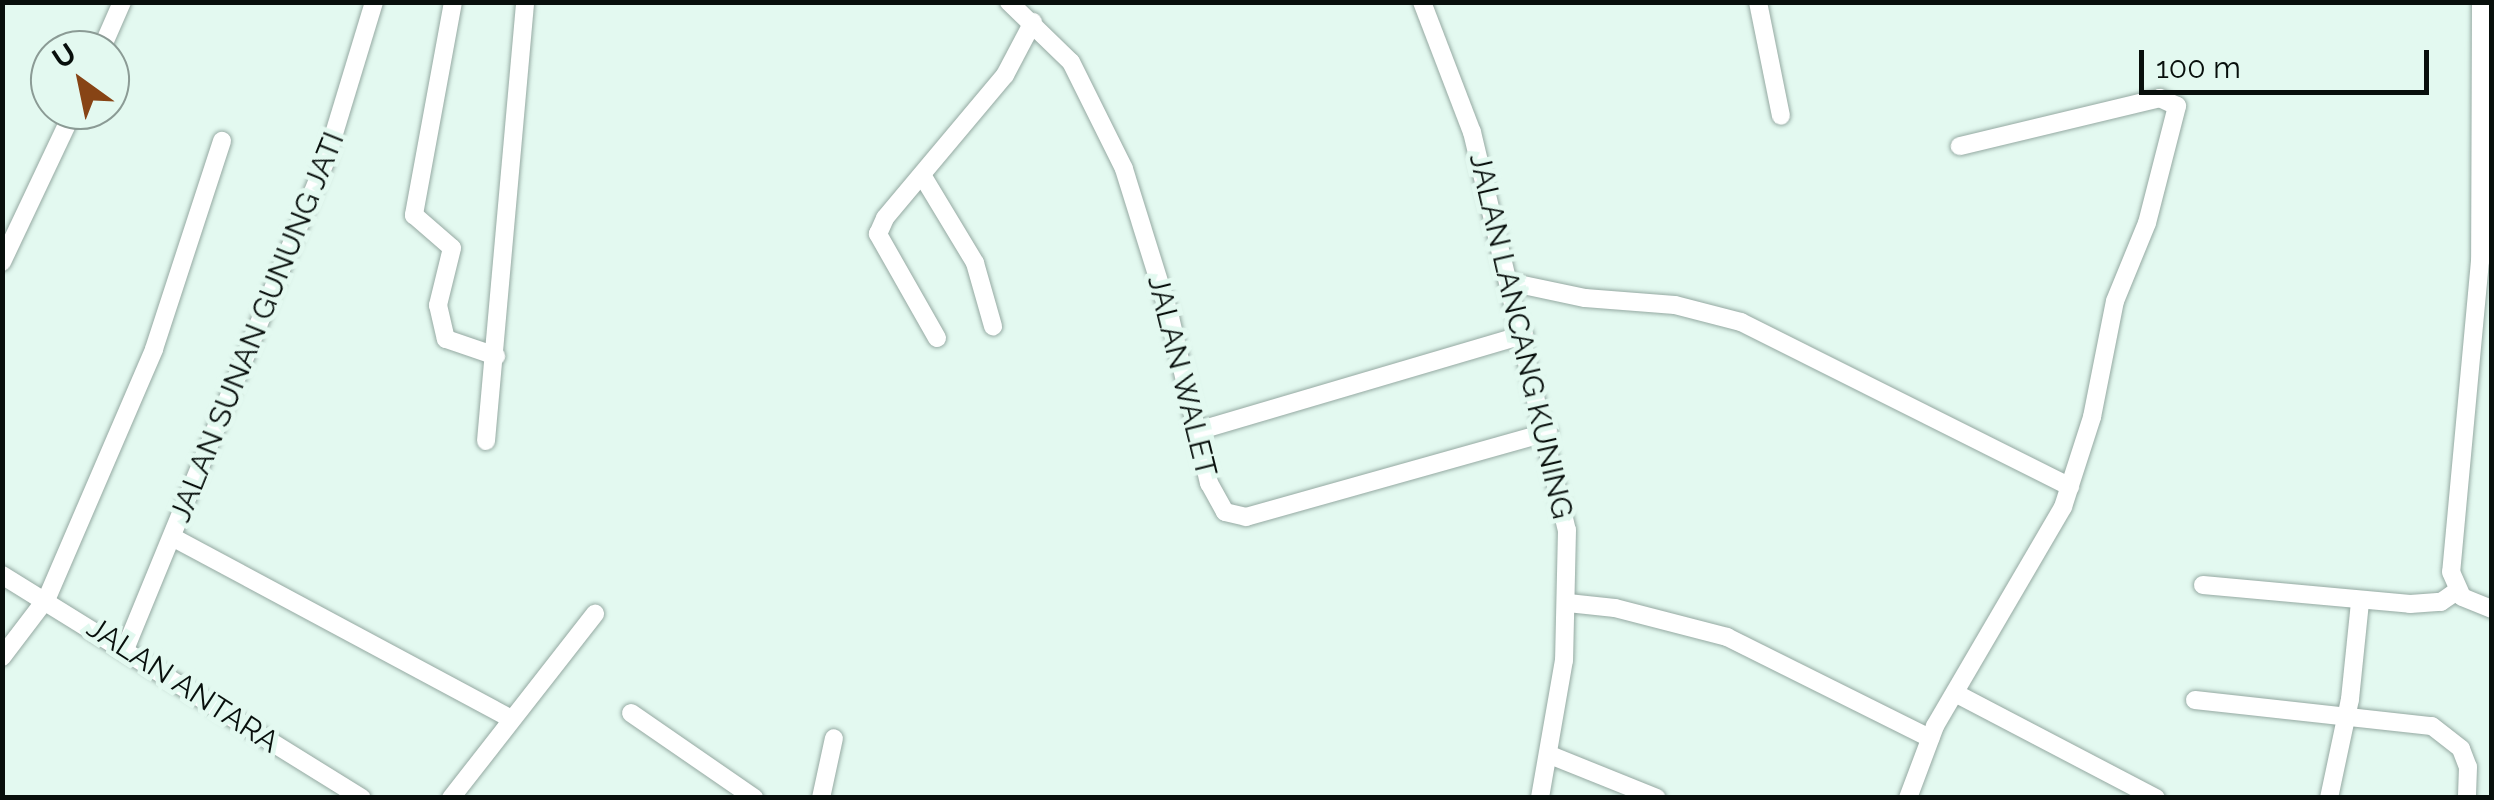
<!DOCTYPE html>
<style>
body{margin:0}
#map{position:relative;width:2494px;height:800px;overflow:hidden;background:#e3f9f0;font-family:Raleway,sans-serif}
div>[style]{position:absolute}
.roads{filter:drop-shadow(0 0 2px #95a9a2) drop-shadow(0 0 2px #95a9a2)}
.minor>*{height:18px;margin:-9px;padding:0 9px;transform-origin:9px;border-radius:9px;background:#fff}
span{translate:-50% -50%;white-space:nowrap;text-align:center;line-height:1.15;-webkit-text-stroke:10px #e3f9f0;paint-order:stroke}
.street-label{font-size:30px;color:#080f0c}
.frame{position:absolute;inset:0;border:5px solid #080f0c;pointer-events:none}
.north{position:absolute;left:30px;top:30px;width:100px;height:100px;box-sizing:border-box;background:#e3f9f0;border:2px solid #8b9b95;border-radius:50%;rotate:327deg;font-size:28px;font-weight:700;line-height:40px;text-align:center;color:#080f0c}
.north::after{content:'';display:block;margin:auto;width:35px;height:45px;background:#874415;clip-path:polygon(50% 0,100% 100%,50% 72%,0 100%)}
.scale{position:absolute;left:2139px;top:50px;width:290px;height:45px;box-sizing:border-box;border:5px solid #080f0c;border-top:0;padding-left:12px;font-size:30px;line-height:35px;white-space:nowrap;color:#080f0c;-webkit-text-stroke:8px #e3f9f0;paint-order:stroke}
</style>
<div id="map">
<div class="roads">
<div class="minor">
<i style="left:453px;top:2px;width:217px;rotate:100.4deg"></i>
<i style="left:414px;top:215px;width:50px;rotate:41deg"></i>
<i style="left:452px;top:248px;width:59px;rotate:103.8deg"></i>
<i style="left:438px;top:305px;width:35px;rotate:77deg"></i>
<i style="left:446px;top:339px;width:53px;rotate:18.8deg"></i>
<i style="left:1009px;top:2px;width:86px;rotate:44.1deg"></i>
<i style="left:1071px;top:62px;width:119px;rotate:63.6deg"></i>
<i style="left:1124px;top:169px;width:155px;rotate:72.7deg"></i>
<i style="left:1170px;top:317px;width:171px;rotate:76.8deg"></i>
<i style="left:1209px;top:483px;width:33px;rotate:61deg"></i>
<i style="left:1225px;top:512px;width:22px;rotate:13deg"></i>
<i style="left:1246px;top:517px;width:314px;rotate:-15.7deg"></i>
<i style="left:1422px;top:2px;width:139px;rotate:69deg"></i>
<i style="left:1472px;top:132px;width:409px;rotate:76.6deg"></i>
<i style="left:1567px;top:530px;width:130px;rotate:91.3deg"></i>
<i style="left:1564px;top:660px;width:140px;rotate:99.9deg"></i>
<i style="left:1758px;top:2px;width:116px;rotate:78.6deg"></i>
<i style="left:2481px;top:2px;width:259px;rotate:90.2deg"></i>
<i style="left:2480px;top:261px;width:312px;rotate:95.3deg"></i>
<i style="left:2451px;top:572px;width:27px;rotate:66deg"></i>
<i style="left:2462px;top:597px;width:32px;rotate:22deg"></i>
<i style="left:101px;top:50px;width:52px;rotate:-66.4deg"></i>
<i style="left:922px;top:175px;width:103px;rotate:58.9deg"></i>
<i style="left:975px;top:263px;width:66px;rotate:74.1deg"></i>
<i style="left:2px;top:262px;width:168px;rotate:-64.7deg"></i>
<i style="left:1509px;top:282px;width:78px;rotate:11.9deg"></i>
<i style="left:1585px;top:298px;width:90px;rotate:4.4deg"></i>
<i style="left:1675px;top:305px;width:68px;rotate:14.4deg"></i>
<i style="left:1741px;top:322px;width:368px;rotate:26.6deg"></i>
<i style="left:937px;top:338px;width:120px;rotate:-119.6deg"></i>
<i style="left:878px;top:234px;width:17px;rotate:-66deg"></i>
<i style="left:885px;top:218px;width:187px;rotate:-50deg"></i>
<i style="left:1005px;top:75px;width:60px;rotate:-62.2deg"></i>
<i style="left:1197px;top:431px;width:341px;rotate:-16.4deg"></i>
<i style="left:486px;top:441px;width:441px;rotate:-84.9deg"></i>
<i style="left:174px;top:538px;width:380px;rotate:28.2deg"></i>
<i style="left:2px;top:575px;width:423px;rotate:31.8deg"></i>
<i style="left:2203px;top:585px;width:208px;rotate:5.2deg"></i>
<i style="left:2410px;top:604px;width:31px;rotate:-4deg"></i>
<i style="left:2441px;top:602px;width:19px;rotate:-35deg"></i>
<i style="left:1568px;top:603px;width:47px;rotate:6.1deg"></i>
<i style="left:1615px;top:608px;width:116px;rotate:14.5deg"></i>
<i style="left:1727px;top:637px;width:227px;rotate:26.5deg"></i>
<i style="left:126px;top:647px;width:526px;rotate:-67.67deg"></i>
<i style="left:326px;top:160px;width:165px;rotate:-73.1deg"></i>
<i style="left:2px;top:657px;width:74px;rotate:-52.7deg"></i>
<i style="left:47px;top:598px;width:271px;rotate:-66.7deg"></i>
<i style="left:154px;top:349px;width:219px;rotate:-71.9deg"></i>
<i style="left:1955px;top:693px;width:227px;rotate:27.6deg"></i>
<i style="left:2195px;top:700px;width:238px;rotate:6.3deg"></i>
<i style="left:2432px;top:726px;width:37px;rotate:38deg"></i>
<i style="left:2461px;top:749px;width:19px;rotate:69deg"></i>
<i style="left:2468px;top:767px;width:31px;rotate:92deg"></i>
<i style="left:631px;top:713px;width:150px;rotate:34.6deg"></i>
<i style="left:1550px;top:755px;width:115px;rotate:21.9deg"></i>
<i style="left:451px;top:798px;width:234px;rotate:-52deg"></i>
<i style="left:821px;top:798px;width:61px;rotate:-77.8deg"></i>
<i style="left:1908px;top:798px;width:77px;rotate:-69.4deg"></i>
<i style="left:1935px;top:726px;width:254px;rotate:-59.7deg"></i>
<i style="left:2063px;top:507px;width:95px;rotate:-72.1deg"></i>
<i style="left:2092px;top:417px;width:118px;rotate:-78.8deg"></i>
<i style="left:2115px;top:301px;width:84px;rotate:-67.7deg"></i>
<i style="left:2147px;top:223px;width:121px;rotate:-75.6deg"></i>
<i style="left:2177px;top:106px;width:19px;rotate:-155deg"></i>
<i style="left:2160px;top:98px;width:206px;rotate:166.5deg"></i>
<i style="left:2329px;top:798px;width:101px;rotate:-78deg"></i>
<i style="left:2350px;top:699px;width:97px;rotate:-84.1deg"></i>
</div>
</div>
<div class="street-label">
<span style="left:257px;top:327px;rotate:-68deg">JALAN SUNAN GUNUNG JATI</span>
<span style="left:1521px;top:336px;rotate:77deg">JALAN LANCANG KUNING</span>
<span style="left:1182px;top:376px;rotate:76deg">JALAN WALET</span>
<span style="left:183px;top:685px;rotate:33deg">JALAN ANTARA</span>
</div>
<div class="frame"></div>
<div class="north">U</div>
<div class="scale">100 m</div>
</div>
